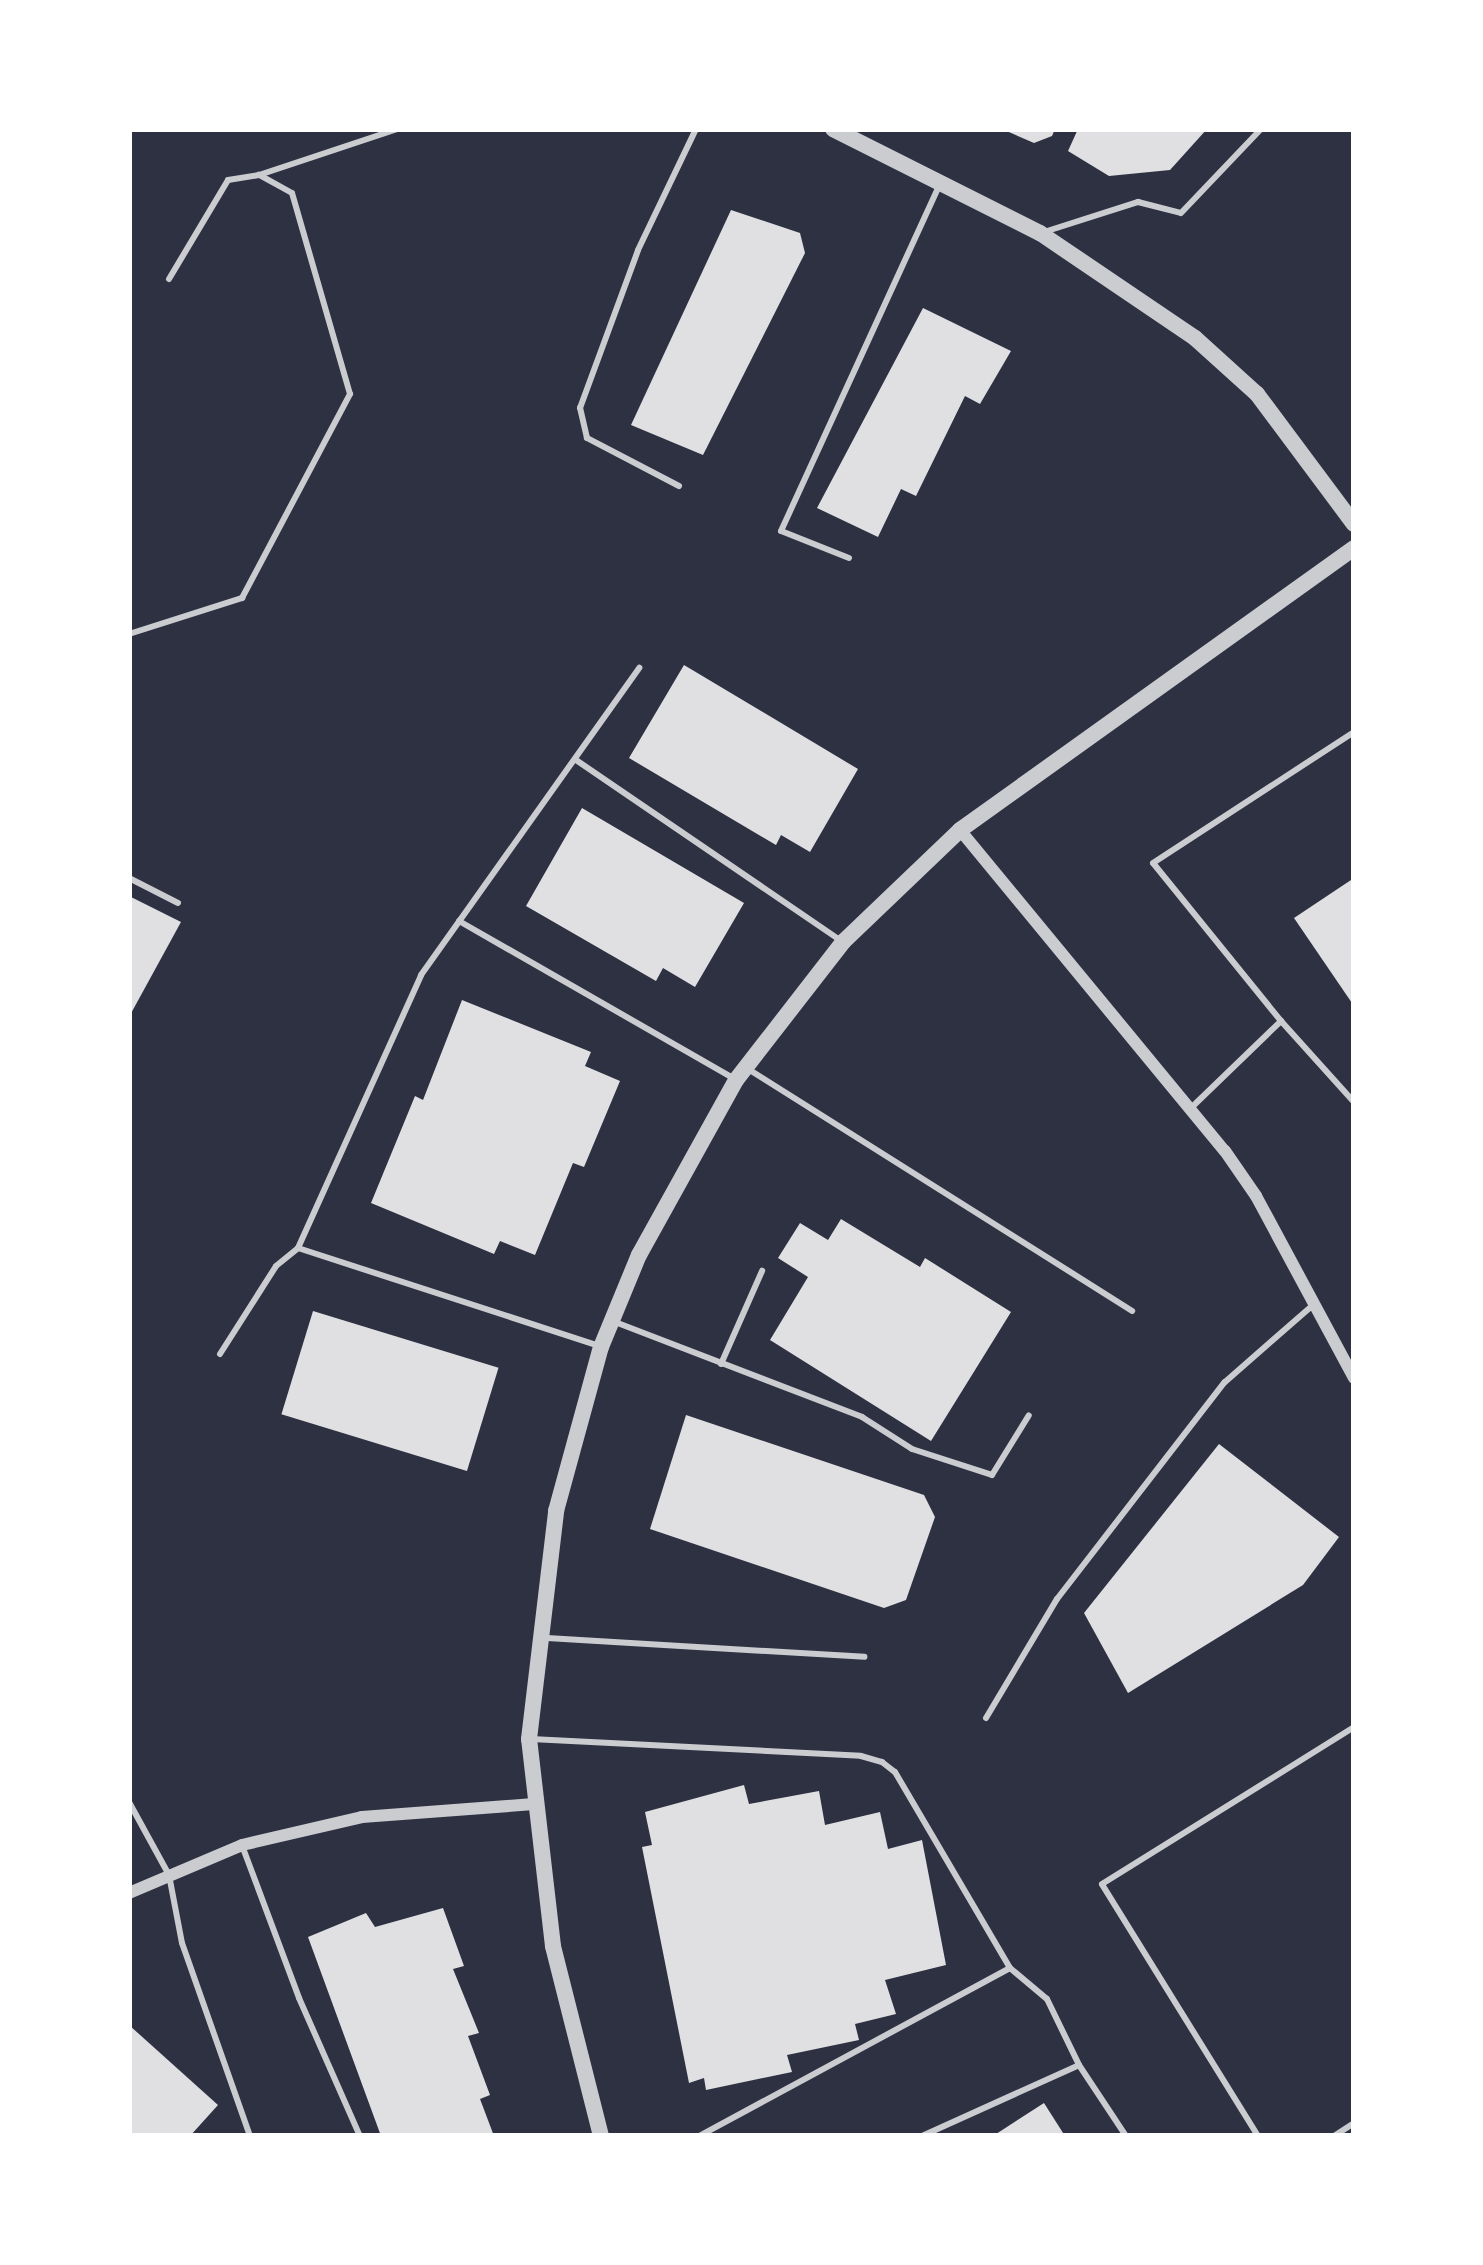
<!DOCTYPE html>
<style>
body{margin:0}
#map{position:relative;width:1483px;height:2265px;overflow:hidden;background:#2d3142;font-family:"Varela Round",sans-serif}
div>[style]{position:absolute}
.building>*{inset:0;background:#e0e0e3;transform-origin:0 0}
.service>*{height:6px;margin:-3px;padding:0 3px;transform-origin:3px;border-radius:3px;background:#caccd0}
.minor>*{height:12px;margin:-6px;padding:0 6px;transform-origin:6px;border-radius:6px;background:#caccd0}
.tertiary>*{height:16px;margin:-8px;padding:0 8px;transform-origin:8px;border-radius:8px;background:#caccd0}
span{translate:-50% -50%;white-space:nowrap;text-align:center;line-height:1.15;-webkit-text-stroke:10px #fff;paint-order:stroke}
.frame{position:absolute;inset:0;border:132px solid #fff;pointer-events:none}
</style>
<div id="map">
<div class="building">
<i style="clip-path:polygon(1002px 129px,1055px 129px,1052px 136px,1034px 143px)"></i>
<i style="clip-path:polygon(1078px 129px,1207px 129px,1170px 170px,1109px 176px,1068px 151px)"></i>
<i style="clip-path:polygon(731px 210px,800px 233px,805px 253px,703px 455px,631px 425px)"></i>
<i style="clip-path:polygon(923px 308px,1011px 351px,980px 404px,965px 396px,916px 496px,901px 489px,878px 537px,817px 508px)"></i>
<i style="clip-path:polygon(684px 665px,858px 769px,810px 852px,781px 835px,776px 845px,629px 758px)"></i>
<i style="clip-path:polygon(582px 808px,744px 903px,695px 987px,663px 968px,656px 981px,526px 906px)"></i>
<i style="clip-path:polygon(1354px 878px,1354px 1006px,1294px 918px)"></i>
<i style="clip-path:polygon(129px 896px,181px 922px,129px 1017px)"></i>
<i style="clip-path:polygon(462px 1000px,591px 1052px,585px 1066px,620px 1081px,584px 1167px,573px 1163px,535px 1255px,500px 1241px,494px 1254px,371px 1203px,415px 1096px,423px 1100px)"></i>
<i style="clip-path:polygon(841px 1219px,920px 1267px,925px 1258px,1011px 1312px,931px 1441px,770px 1340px,808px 1277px,778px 1258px,800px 1223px,828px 1240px)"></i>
<i style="left:313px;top:1311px;width:194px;height:108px;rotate:17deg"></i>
<i style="clip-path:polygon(686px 1415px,924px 1495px,935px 1517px,906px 1600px,884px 1608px,650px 1529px)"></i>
<i style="clip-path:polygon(1219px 1444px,1339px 1537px,1303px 1585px,1128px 1693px,1084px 1613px)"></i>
<i style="clip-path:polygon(744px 1785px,749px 1804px,819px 1791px,825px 1825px,880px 1812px,888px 1849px,922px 1840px,946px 1965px,885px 1980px,896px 2014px,855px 2024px,859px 2040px,787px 2055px,792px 2072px,706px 2090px,704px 2078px,689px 2083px,642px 1847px,652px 1845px,645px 1812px)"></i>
<i style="clip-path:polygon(443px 1908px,464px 1966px,453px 1969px,479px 2033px,468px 2036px,490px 2095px,480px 2099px,494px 2136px,381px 2136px,308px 1937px,366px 1913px,375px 1927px)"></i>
<i style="clip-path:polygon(129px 2025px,218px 2105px,190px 2136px,129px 2136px)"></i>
<i style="clip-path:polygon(1044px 2103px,1065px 2136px,993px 2136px)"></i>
</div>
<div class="service">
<i style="left:1044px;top:232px;width:99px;rotate:-17.7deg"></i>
<i style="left:1138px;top:202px;width:44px;rotate:14.3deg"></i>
<i style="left:1181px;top:213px;width:116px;rotate:-46.4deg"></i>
<i style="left:169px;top:279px;width:115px;rotate:-59.2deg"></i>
<i style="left:228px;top:180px;width:31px;rotate:-9deg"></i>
<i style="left:679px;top:486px;width:104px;rotate:-152.4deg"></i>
<i style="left:587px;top:438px;width:31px;rotate:-103deg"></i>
<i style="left:580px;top:408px;width:168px;rotate:-69.8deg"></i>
<i style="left:638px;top:250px;width:134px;rotate:-64.4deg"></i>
<i style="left:849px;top:558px;width:73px;rotate:-158.3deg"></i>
<i style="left:781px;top:531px;width:382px;rotate:-65.4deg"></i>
<i style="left:129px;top:634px;width:119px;rotate:-17.7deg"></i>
<i style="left:242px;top:598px;width:231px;rotate:-62.1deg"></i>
<i style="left:350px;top:394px;width:209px;rotate:-106.1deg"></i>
<i style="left:292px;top:193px;width:38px;rotate:-151deg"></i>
<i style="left:259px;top:175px;width:145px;rotate:-18.4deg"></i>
<i style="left:576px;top:760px;width:321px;rotate:34.3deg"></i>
<i style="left:129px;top:878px;width:55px;rotate:27deg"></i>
<i style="left:459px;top:921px;width:316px;rotate:29.8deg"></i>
<i style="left:1281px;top:1021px;width:109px;rotate:48deg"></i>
<i style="left:748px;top:1069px;width:454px;rotate:32.2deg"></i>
<i style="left:1192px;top:1107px;width:124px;rotate:-44deg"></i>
<i style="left:1281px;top:1021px;width:203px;rotate:-129deg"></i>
<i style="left:1153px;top:863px;width:240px;rotate:-33.1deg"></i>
<i style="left:298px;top:1248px;width:314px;rotate:18deg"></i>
<i style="left:615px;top:1322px;width:265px;rotate:21deg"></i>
<i style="left:862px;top:1417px;width:59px;rotate:32.6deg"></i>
<i style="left:912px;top:1449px;width:84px;rotate:18deg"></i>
<i style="left:992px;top:1475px;width:70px;rotate:-58.3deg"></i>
<i style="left:220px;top:1354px;width:104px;rotate:-57.5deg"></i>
<i style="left:276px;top:1266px;width:28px;rotate:-39deg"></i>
<i style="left:298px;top:1248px;width:299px;rotate:-65.7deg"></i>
<i style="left:421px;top:975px;width:377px;rotate:-54.6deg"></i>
<i style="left:721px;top:1364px;width:102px;rotate:-66.2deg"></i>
<i style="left:547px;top:1638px;width:318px;rotate:3.4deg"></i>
<i style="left:986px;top:1718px;width:139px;rotate:-59.2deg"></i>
<i style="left:1057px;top:1599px;width:274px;rotate:-52.3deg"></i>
<i style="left:1225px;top:1382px;width:117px;rotate:-41.2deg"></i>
<i style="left:531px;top:1739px;width:330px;rotate:2.9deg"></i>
<i style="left:861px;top:1756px;width:22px;rotate:16deg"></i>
<i style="left:882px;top:1762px;width:16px;rotate:38deg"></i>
<i style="left:895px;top:1772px;width:227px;rotate:59.6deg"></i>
<i style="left:1010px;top:1968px;width:353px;rotate:151.6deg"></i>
<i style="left:129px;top:1802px;width:83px;rotate:61.3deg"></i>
<i style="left:169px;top:1875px;width:69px;rotate:79.2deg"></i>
<i style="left:182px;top:1943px;width:205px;rotate:70.6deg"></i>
<i style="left:243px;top:1848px;width:160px;rotate:69.5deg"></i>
<i style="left:299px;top:1998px;width:151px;rotate:66.2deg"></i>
<i style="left:1010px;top:1968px;width:48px;rotate:40deg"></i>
<i style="left:1047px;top:1999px;width:73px;rotate:64.1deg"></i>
<i style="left:922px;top:2136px;width:172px;rotate:-24.3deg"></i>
<i style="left:1079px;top:2065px;width:85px;rotate:56.5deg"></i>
<i style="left:1258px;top:2136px;width:296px;rotate:-121.8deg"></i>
<i style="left:1102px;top:1884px;width:297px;rotate:-31.9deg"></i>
<i style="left:1334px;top:2136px;width:24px;rotate:-33deg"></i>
</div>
<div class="minor">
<i style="left:960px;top:830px;width:416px;rotate:50.5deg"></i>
<i style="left:1225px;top:1151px;width:55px;rotate:55.4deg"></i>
<i style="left:1256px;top:1196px;width:207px;rotate:61.7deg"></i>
<i style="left:129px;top:1893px;width:123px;rotate:-23deg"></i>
<i style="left:242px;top:1845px;width:123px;rotate:-13.1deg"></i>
<i style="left:362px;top:1817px;width:172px;rotate:-4.3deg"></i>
</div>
<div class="tertiary">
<i style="left:833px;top:129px;width:232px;rotate:26.7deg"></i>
<i style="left:1040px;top:233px;width:187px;rotate:34.1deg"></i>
<i style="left:1195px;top:338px;width:84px;rotate:42.1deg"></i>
<i style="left:1257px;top:394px;width:162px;rotate:53.3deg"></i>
<i style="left:601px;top:2136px;width:196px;rotate:-104.2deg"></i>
<i style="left:553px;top:1946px;width:208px;rotate:-96.6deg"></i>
<i style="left:529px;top:1739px;width:230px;rotate:-83.2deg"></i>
<i style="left:556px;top:1511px;width:170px;rotate:-74.7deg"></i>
<i style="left:601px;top:1347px;width:100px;rotate:-67.6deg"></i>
<i style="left:639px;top:1255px;width:200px;rotate:-61deg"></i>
<i style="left:736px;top:1080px;width:175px;rotate:-52.2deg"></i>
<i style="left:843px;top:942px;width:162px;rotate:-43.7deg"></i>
<i style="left:960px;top:830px;width:485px;rotate:-35.6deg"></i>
</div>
<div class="frame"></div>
</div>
